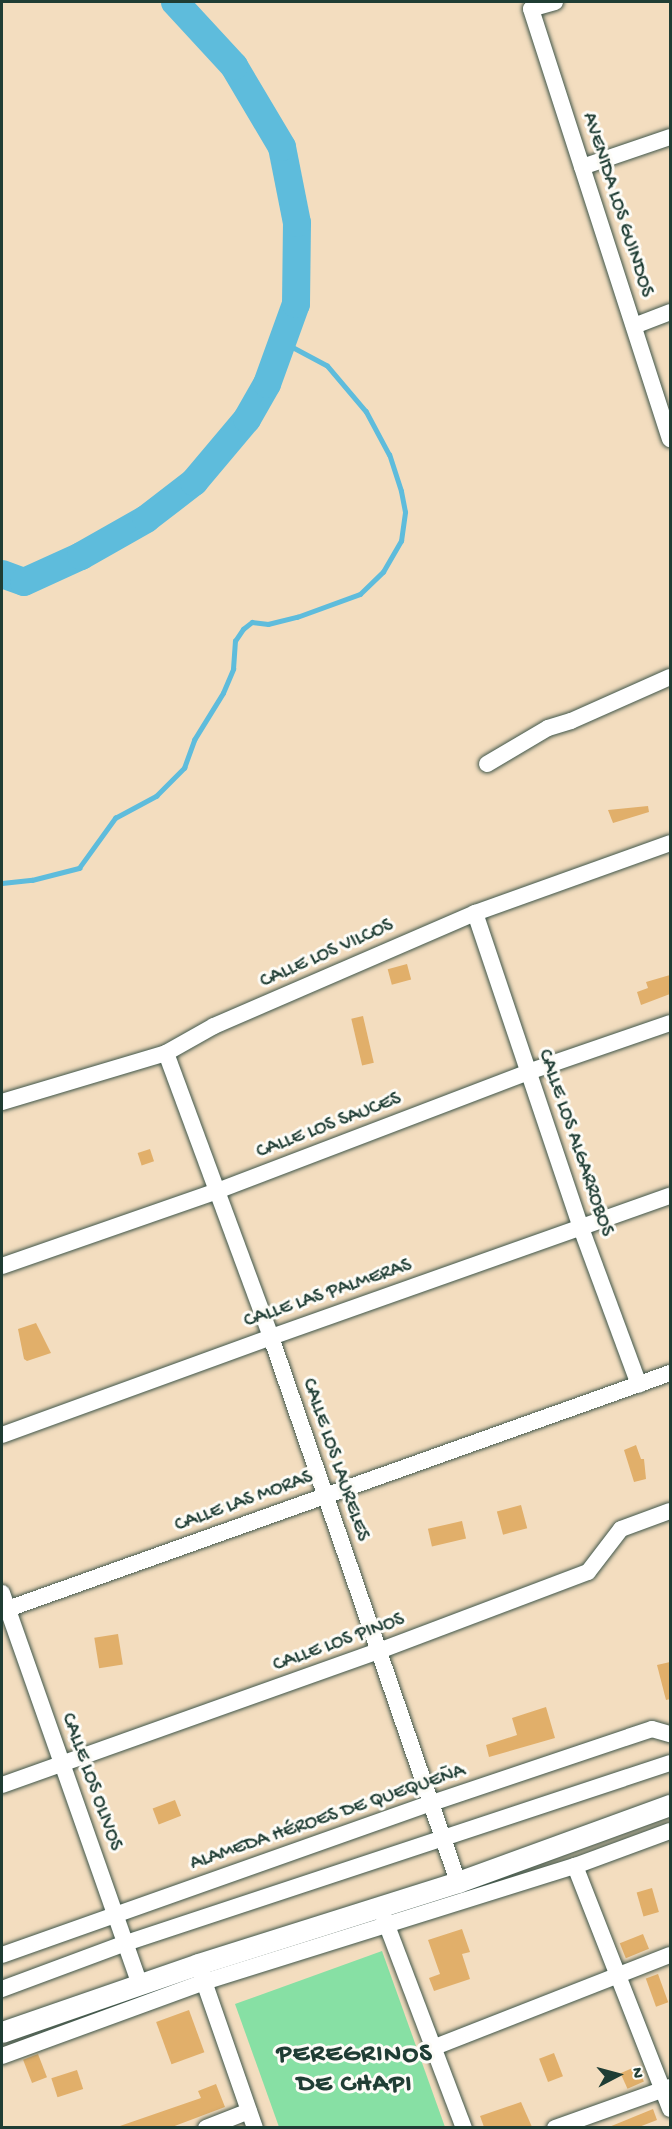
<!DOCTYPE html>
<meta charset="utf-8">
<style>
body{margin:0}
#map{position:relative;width:672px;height:2129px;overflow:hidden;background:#f3ddbf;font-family:"Gochi Hand",sans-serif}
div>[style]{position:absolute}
.green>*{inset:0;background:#87e0a4}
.stream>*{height:4.5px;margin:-2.25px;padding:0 2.25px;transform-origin:2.25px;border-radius:2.25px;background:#5ebcdc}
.river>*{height:28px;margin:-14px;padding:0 14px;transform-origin:14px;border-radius:14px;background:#5ebcdc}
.building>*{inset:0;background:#e1af6a;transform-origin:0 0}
.roads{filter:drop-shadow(0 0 2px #3f5549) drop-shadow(0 0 2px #3f5549)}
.minor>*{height:16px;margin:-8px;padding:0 8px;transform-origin:8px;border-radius:8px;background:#fff}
.major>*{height:21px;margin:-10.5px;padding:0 10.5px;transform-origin:10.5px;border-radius:10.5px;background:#fff}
span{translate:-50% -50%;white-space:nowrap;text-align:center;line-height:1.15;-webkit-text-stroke:6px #fdfcf7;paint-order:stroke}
.street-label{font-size:20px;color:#1f3d34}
.district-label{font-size:26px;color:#1f3d34;font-weight:700;letter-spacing:1.5px}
.frame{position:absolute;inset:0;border:3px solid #1f3d34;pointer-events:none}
.north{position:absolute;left:588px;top:2045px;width:60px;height:60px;-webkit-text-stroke:4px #fdfcf7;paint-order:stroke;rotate:84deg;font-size:16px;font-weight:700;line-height:24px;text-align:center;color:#1f3d34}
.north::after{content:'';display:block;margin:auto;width:21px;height:27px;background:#1f3d34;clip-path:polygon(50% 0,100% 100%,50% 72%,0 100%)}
</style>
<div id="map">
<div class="green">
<i style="clip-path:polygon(382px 1951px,445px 2127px,279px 2127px,235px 2004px)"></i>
</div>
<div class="stream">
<i style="left:2px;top:883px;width:30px;rotate:-6deg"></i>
<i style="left:32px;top:880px;width:49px;rotate:-14.3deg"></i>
<i style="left:79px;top:868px;width:62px;rotate:-54.2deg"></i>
<i style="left:115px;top:818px;width:47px;rotate:-28.2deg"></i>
<i style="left:156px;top:796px;width:40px;rotate:-45deg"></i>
<i style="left:184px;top:768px;width:30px;rotate:-70deg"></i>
<i style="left:194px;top:740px;width:55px;rotate:-58.3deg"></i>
<i style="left:223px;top:693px;width:26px;rotate:-67deg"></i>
<i style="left:233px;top:669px;width:28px;rotate:-86deg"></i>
<i style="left:235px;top:641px;width:14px;rotate:-56deg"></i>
<i style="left:243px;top:629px;width:11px;rotate:-38deg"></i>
<i style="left:252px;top:622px;width:16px;rotate:7deg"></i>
<i style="left:268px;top:624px;width:30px;rotate:-14deg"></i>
<i style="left:297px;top:617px;width:67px;rotate:-20.1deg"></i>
<i style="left:360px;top:594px;width:32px;rotate:-44deg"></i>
<i style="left:383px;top:572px;width:36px;rotate:-60deg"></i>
<i style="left:401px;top:541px;width:29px;rotate:-82deg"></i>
<i style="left:405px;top:512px;width:21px;rotate:-101deg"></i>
<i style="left:401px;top:491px;width:38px;rotate:-108deg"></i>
<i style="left:389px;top:455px;width:49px;rotate:-118.1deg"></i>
<i style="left:366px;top:412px;width:60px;rotate:-130.3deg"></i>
<i style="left:327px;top:366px;width:51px;rotate:-151.9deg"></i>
</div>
<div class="river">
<i style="left:2px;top:574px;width:23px;rotate:20deg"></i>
<i style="left:24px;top:582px;width:63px;rotate:-24.5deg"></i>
<i style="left:81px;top:556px;width:75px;rotate:-29.6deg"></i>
<i style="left:146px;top:519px;width:61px;rotate:-37.6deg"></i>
<i style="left:194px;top:482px;width:82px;rotate:-49.9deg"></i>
<i style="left:247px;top:419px;width:40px;rotate:-60.3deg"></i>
<i style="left:267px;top:384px;width:85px;rotate:-70.1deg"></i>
<i style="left:296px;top:304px;width:81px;rotate:-89.3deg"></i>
<i style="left:297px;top:223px;width:77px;rotate:-101.2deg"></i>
<i style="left:282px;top:147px;width:94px;rotate:-120.7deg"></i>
<i style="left:234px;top:66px;width:87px;rotate:-132.7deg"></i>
</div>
<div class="building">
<i style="clip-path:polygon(648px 806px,649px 812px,613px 823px,608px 810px)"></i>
<i style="left:407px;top:964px;width:16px;height:20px;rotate:75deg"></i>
<i style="clip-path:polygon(670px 975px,670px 994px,641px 1005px,637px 992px,648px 988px,646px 982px)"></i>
<i style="left:363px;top:1016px;width:48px;height:12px;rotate:77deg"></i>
<i style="left:150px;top:1149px;width:13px;height:13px;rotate:72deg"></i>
<i style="clip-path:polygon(36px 1323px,51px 1353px,27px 1361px,24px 1359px,18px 1329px)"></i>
<i style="clip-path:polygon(636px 1445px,641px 1459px,644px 1459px,646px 1479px,634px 1482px,624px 1450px)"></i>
<i style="left:521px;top:1505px;width:24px;height:25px;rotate:75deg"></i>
<i style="left:462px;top:1521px;width:18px;height:35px;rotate:77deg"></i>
<i style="left:118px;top:1634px;width:31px;height:24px;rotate:81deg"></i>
<i style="clip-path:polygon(670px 1662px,670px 1699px,666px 1700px,657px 1665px)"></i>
<i style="clip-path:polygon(546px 1707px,555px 1738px,489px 1757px,486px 1745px,517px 1735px,512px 1718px)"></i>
<i style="left:175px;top:1800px;width:17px;height:24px;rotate:69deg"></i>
<i style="left:652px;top:1888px;width:25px;height:16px;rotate:74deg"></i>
<i style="clip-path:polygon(462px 1929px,470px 1952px,462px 1954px,470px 1979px,434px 1991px,429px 1978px,440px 1974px,428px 1940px)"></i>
<i style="left:643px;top:1934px;width:16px;height:25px;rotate:68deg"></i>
<i style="left:658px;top:1974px;width:30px;height:13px;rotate:70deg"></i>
<i style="left:189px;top:2010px;width:45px;height:35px;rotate:70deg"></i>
<i style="left:554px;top:2053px;width:25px;height:16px;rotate:69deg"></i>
<i style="left:38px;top:2054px;width:25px;height:16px;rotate:69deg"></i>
<i style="left:637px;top:2066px;width:17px;height:18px;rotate:66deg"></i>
<i style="left:77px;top:2070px;width:20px;height:27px;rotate:72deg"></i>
<i style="clip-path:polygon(216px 2084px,225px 2107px,172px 2127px,117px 2127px,201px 2098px,198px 2091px)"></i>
<i style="clip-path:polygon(521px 2102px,532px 2127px,484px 2127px,480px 2116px)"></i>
<i style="clip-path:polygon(653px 2109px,657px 2120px,639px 2127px,609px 2127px)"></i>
</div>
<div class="roads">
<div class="minor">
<i style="left:555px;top:2px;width:25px;rotate:164deg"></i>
<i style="left:531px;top:9px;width:452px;rotate:72.1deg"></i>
<i style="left:582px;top:167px;width:93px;rotate:-18.8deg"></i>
<i style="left:634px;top:326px;width:39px;rotate:-21deg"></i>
<i style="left:487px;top:764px;width:71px;rotate:-30.5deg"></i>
<i style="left:548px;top:728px;width:24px;rotate:-17deg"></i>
<i style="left:571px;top:721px;width:108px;rotate:-24deg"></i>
<i style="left:475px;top:913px;width:332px;rotate:71.4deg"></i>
<i style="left:581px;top:1228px;width:167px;rotate:69.7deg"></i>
<i style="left:166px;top:1053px;width:303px;rotate:69.7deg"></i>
<i style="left:271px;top:1337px;width:576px;rotate:71.06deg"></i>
<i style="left:2px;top:1102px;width:171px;rotate:-16.6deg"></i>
<i style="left:166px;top:1053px;width:55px;rotate:-29.4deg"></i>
<i style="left:214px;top:1026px;width:284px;rotate:-23.4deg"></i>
<i style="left:475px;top:913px;width:207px;rotate:-19.7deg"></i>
<i style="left:2px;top:1266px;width:228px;rotate:-19.2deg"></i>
<i style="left:217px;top:1191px;width:333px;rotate:-20.9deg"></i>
<i style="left:528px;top:1072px;width:150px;rotate:-19deg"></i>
<i style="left:2px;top:1435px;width:286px;rotate:-20deg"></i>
<i style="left:271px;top:1337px;width:423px;rotate:-19.5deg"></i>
<i style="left:2px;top:1593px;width:415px;rotate:70.6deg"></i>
<i style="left:2px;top:1611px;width:709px;rotate:-19.61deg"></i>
<i style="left:2px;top:1785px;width:400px;rotate:-19.6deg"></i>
<i style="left:379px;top:1651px;width:223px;rotate:-20.7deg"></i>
<i style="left:588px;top:1572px;width:54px;rotate:-52.5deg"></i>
<i style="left:621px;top:1529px;width:52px;rotate:-20.2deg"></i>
<i style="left:575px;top:1866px;width:261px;rotate:68.6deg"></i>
<i style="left:383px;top:1915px;width:228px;rotate:69.2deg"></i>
<i style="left:2px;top:1955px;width:453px;rotate:-19.5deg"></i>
<i style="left:429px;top:1804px;width:235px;rotate:-18.6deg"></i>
<i style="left:652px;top:1729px;width:19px;rotate:16deg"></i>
<i style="left:201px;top:1973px;width:164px;rotate:70.8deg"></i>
<i style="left:2px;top:1989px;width:132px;rotate:-20.4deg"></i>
<i style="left:126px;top:1943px;width:573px;rotate:-18.31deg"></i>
<i style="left:435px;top:2047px;width:252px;rotate:-21.4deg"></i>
<i style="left:2px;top:2056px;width:215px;rotate:-20.1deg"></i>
<i style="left:204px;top:1982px;width:389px;rotate:-17.4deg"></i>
<i style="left:575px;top:1866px;width:101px;rotate:-20.2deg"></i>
<i style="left:206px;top:2128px;width:46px;rotate:-21.6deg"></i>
<i style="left:555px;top:2128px;width:122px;rotate:-19.6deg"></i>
</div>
<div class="major">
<i style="left:2px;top:2032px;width:207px;rotate:-19.1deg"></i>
<i style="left:198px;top:1964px;width:273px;rotate:-17.5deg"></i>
<i style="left:458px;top:1882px;width:226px;rotate:-20deg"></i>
</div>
</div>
<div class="street-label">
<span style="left:617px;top:205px;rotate:72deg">AVENIDA LOS GUINDOS</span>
<span style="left:327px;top:954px;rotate:-24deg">CALLE LOS VILCOS</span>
<span style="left:329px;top:1126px;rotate:-21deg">CALLE LOS SAUCES</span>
<span style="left:575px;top:1143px;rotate:71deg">CALLE LOS ALGARROBOS</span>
<span style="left:328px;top:1294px;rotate:-19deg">CALLE LAS PALMERAS</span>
<span style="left:335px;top:1460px;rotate:71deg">CALLE LOS LAURELES</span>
<span style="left:244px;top:1502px;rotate:-20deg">CALLE LAS MORAS</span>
<span style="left:339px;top:1643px;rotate:-20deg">CALLE LOS PINOS</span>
<span style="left:91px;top:1782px;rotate:70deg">CALLE LOS OLIVOS</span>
<span style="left:328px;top:1818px;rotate:-19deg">ALAMEDA HÉROES DE QUEQUEÑA</span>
</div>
<div class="district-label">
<span style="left:355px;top:2071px">PEREGRINOS<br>DE CHAPI</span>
</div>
<div class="frame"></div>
<div class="north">N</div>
</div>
